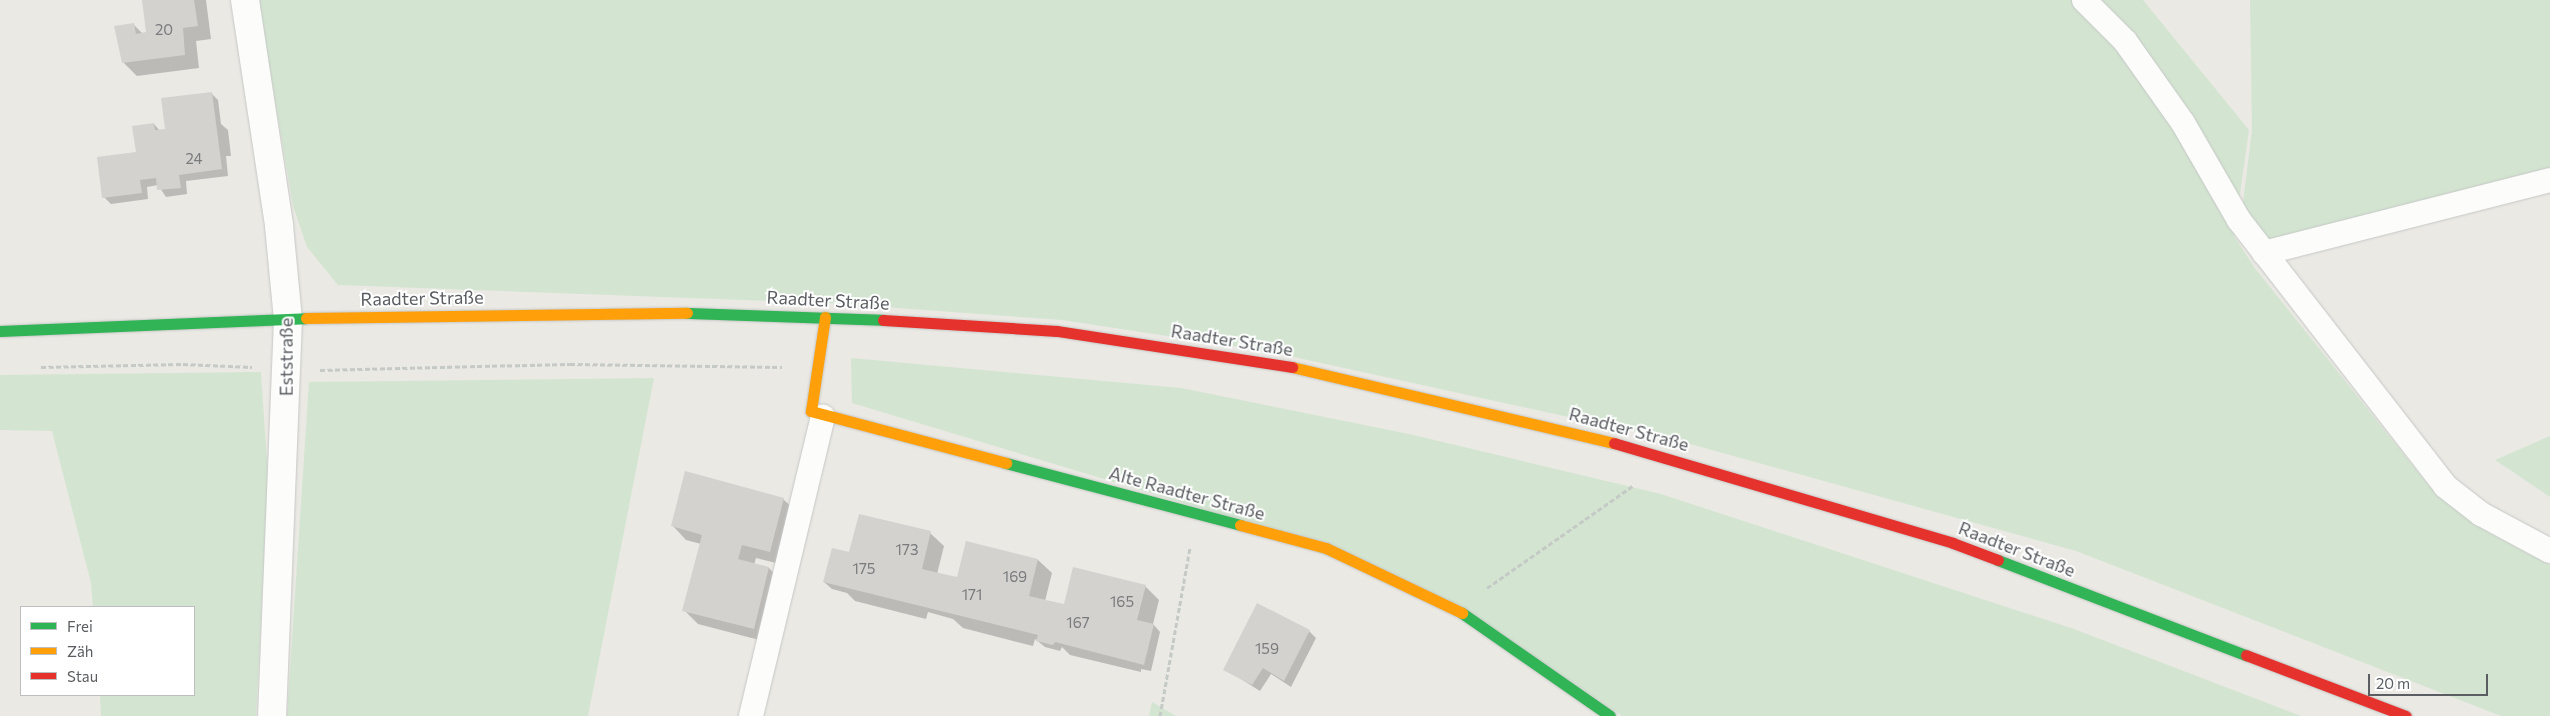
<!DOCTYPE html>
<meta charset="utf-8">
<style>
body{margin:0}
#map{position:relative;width:2550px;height:716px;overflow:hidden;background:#eae9e4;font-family:Commissioner,sans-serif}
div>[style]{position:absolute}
.green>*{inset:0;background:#d3e5d1}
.shadow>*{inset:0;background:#0003}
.building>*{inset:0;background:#d3d2cf}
.path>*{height:3px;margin-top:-1.5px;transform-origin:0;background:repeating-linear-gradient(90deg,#c5cac7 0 5px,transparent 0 7.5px)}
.roads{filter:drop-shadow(0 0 1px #c6c7c6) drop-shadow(0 0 1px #c6c7c6)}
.lane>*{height:24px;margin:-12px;padding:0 12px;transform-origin:12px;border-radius:12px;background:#fcfcfb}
.street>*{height:28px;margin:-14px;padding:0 14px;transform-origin:14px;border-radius:14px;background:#fcfcfb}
.fast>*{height:11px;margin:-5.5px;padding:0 5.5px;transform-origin:5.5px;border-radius:5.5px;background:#30b455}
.slow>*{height:11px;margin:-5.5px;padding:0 5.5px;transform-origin:5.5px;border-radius:5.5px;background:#ff9f0a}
.jam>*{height:11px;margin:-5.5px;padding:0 5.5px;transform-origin:5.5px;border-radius:5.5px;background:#e5322d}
span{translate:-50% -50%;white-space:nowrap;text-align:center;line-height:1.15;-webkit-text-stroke:4px #fff;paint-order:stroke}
.number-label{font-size:15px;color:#797b7d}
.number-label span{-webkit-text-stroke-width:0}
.street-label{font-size:18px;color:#5a5d61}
.legend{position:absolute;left:20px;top:606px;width:175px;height:90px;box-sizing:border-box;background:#fff;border:1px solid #bdbec0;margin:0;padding:6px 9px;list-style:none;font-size:15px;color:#5a5d61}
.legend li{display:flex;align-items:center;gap:10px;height:25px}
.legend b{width:25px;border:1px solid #bdbec0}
.scale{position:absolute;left:2368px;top:674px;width:120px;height:22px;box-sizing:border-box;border:2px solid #5a5d61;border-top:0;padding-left:6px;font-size:15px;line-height:18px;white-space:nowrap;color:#5a5d61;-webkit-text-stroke:4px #fff;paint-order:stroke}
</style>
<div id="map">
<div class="green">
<i style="clip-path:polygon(258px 0,2143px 0,2249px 130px,2234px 236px,2254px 267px,2429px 486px,2489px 533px,2550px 565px,2550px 716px,2501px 716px,2076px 551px,1683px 442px,1267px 351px,1062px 320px,828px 303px,338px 285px,307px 247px,293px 206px)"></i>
<i style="clip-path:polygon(2250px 0,2550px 0,2550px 176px,2264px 253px,2241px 218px,2252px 130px)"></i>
<i style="clip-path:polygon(851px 358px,1181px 388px,1409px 434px,1661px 494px,2074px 629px,2301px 716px,1622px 716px,1462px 607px,1200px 508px,852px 403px)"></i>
<i style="clip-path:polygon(261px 372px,268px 478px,256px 716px,101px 716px,100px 695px,194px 695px,194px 607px,93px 607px,91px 583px,52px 431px,0 430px,0 375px)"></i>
<i style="clip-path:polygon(654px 378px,588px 716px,287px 716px,309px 382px)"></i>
<i style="clip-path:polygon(2550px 436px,2550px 497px,2495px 460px)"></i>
<i style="clip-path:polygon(1152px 702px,1176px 716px,1149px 716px)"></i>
</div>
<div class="shadow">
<i style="clip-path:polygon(144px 0,206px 0,211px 39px,196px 41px,199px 68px,137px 76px,123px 62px,134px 25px,143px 34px,147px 33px)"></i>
<i style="clip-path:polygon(211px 93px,218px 100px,221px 124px,228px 130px,231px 156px,226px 156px,228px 176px,186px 181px,187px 194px,166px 197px,158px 185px,147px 187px,148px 199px,111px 204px,104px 197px,139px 153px,154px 124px,160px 131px,166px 130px)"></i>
<i style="clip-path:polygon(783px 499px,797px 512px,784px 565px,756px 558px,754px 565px,769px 568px,782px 582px,767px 642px,698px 624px,684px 610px,701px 544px,686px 540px,673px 526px)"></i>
<i style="clip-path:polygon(930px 533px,944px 546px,937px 574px,956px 579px,1038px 560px,1052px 573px,1045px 601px,1063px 605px,1145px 586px,1159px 600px,1153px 624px,1160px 632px,1151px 671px,1141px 669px,1141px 672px,1070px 655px,1062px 647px,1060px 651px,1045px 647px,1035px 639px,1033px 646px,963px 628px,953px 619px,928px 612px,926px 619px,855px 601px,847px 593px,832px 589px,824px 582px,848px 553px)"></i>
<i style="clip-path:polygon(1258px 605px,1309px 631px,1316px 638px,1291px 687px,1271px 674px,1260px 691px,1225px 669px)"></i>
</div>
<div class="building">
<i style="clip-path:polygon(142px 0,194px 0,198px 26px,183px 28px,185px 55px,122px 63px,114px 26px,134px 23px,136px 34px,146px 32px)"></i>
<i style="clip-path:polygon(212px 92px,222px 169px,179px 175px,181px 188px,157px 190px,156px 178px,140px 180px,142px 193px,102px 198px,97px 157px,136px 152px,132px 126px,154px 123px,155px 130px,165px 129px,161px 98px)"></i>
<i style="clip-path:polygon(685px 471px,784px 498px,770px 552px,742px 545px,738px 559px,769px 567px,754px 629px,682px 611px,702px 535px,671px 526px)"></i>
<i style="clip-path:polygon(859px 514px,931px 531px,922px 569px,939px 573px,957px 577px,966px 541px,1038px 559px,1029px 596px,1046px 600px,1064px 604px,1073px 567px,1146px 585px,1137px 620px,1154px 624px,1144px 665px,1055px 642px,1053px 645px,1036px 641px,1038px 635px,823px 582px,832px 548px,849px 552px)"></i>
<i style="clip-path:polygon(1257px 603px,1310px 630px,1284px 681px,1263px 668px,1252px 685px,1223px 670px)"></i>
</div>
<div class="path">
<i style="left:41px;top:367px;width:142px;rotate:-1.2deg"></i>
<i style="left:183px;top:364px;width:69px;rotate:2.5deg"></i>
<i style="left:320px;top:370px;width:250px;rotate:-1.4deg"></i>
<i style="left:570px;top:364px;width:212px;rotate:0.8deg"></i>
<i style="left:1487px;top:588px;width:179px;rotate:-35deg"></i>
<i style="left:1160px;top:716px;width:171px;rotate:-79.9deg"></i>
</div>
<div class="roads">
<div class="lane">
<i style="left:2084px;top:0;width:58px;rotate:45deg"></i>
<i style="left:2125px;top:41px;width:100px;rotate:54.7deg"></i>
<i style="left:2183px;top:123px;width:112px;rotate:60deg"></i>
<i style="left:2239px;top:220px;width:336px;rotate:52.2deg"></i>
<i style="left:2445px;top:486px;width:46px;rotate:37.9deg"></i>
<i style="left:2481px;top:514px;width:78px;rotate:28.2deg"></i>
<i style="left:2264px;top:253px;width:295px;rotate:-14.3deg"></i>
<i style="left:751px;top:716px;width:308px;rotate:-76.5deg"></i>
</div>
<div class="street">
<i style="left:245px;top:0;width:229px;rotate:81.4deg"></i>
<i style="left:279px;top:226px;width:93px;rotate:84.5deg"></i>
<i style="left:288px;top:319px;width:397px;rotate:92.3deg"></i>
</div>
<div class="fast">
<i style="left:687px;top:313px;width:196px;rotate:2deg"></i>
<i style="left:0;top:331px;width:306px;rotate:-2.4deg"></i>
<i style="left:1006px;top:463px;width:242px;rotate:14.8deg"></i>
<i style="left:1998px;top:560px;width:266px;rotate:21deg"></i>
<i style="left:1462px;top:613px;width:180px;rotate:34.8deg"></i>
</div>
<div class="slow">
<i style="left:825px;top:317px;width:95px;rotate:98.5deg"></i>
<i style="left:811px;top:411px;width:202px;rotate:14.9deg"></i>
<i style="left:306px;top:318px;width:381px;rotate:-0.8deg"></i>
<i style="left:1292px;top:367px;width:331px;rotate:13.3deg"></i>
<i style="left:1240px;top:525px;width:89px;rotate:15deg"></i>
<i style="left:1326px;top:548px;width:151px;rotate:25.5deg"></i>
</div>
<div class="jam">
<i style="left:883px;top:320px;width:174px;rotate:3.6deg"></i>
<i style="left:1057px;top:331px;width:238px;rotate:8.7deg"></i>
<i style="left:1614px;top:443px;width:353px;rotate:16.4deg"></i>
<i style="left:1953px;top:543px;width:48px;rotate:20.7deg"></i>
<i style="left:2246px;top:655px;width:171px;rotate:20.9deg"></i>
</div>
</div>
<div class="number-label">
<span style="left:164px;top:30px">20</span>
<span style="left:194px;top:159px">24</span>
<span style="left:907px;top:550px">173</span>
<span style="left:864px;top:569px">175</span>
<span style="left:1015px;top:577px">169</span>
<span style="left:972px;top:595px">171</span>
<span style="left:1122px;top:602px">165</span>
<span style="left:1078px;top:623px">167</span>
<span style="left:1267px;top:649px">159</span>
</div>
<div class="street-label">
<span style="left:422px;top:298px;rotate:-1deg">Raadter Straße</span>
<span style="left:828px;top:300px;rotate:3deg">Raadter Straße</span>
<span style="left:1232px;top:340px;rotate:9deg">Raadter Straße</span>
<span style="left:286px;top:357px;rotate:-90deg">Eststraße</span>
<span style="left:1629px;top:429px;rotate:15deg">Raadter Straße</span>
<span style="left:1187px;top:493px;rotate:15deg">Alte Raadter Straße</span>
<span style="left:2017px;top:549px;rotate:21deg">Raadter Straße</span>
</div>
<ul class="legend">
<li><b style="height:6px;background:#30b455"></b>Frei</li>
<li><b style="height:6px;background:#ff9f0a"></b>Zäh</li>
<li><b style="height:6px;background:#e5322d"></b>Stau</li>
</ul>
<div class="scale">20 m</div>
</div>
